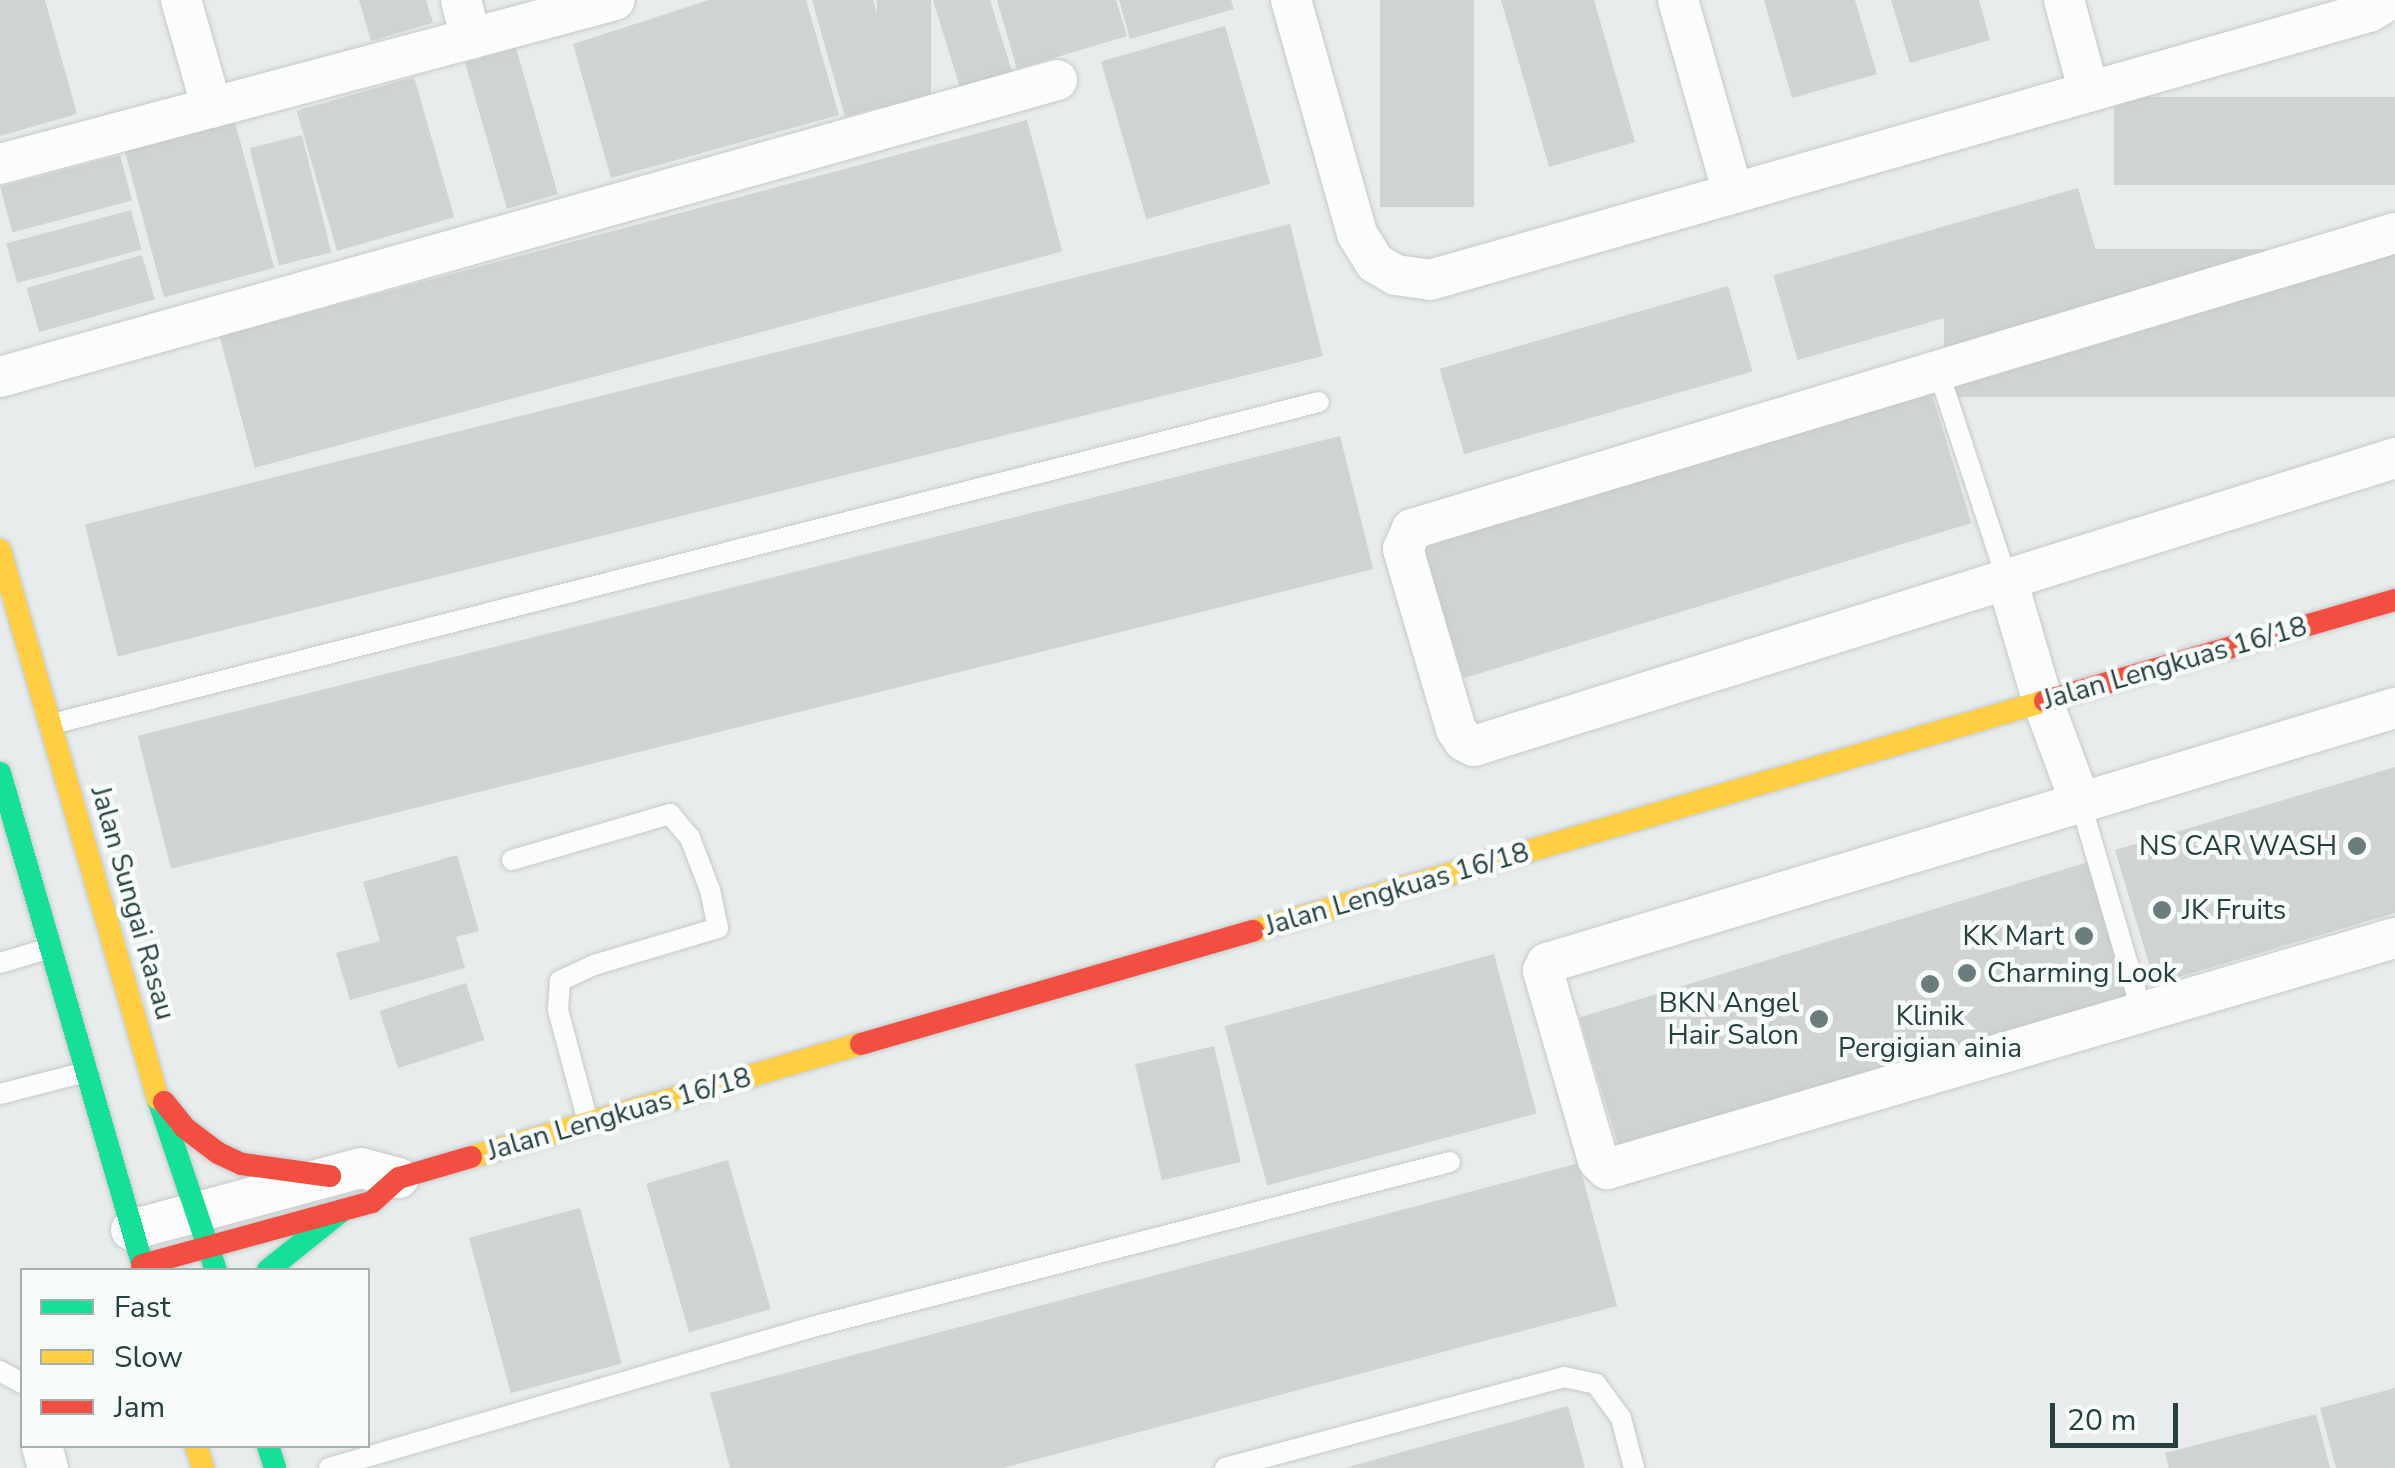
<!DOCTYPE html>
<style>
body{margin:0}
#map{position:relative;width:2395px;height:1468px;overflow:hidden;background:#e8ecec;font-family:"Nunito Sans",sans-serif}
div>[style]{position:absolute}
.building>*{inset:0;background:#cfd4d3;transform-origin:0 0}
.roads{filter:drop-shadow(0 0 2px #c5c9c9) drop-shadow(0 0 2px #c5c9c9)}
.lane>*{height:20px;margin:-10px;padding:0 10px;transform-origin:10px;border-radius:10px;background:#fcfcfc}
.street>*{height:40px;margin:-20px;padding:0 20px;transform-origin:20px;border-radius:20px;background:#fcfcfc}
.fast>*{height:22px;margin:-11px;padding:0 11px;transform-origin:11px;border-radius:11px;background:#16e098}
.slow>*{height:22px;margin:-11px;padding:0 11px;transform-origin:11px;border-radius:11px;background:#ffcf43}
.jam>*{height:22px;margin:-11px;padding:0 11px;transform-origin:11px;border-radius:11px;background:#f24e42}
.dots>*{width:28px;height:28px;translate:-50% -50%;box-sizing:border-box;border:5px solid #f7fbfa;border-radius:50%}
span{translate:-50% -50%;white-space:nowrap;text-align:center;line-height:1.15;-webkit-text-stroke:9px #f7fbfa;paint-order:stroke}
.street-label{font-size:28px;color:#26403f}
.poi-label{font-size:28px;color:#26403f}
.right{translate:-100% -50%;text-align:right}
.left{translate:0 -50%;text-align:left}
.legend{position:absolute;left:20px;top:1268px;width:350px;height:180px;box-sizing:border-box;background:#f7fbfa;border:2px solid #a3b0af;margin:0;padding:12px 18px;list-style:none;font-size:30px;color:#26403f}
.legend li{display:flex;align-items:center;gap:20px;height:50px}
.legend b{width:50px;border:2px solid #a3b0af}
.scale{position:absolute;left:2050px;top:1403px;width:128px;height:45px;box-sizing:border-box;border:5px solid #26403f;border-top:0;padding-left:12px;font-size:30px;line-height:35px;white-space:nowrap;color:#26403f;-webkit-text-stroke:8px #f7fbfa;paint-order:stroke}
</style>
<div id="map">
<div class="building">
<i style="clip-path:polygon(0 0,45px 0,77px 114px,0 136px)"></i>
<i style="clip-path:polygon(359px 0,426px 0,433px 23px,371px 41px)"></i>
<i style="clip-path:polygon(709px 0,806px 0,839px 115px,611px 178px,573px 44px)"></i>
<i style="clip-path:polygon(812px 0,873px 0,902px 101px,845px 117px)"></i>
<i style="left:877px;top:0;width:54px;height:107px"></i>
<i style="clip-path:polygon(933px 0,990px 0,1012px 72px,960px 88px)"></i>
<i style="clip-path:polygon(997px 0,1116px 0,1127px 36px,1017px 69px)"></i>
<i style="clip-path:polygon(1119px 0,1231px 0,1234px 9px,1130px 39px)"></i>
<i style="left:1380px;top:0;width:94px;height:207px"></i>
<i style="clip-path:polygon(1501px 0,1594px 0,1635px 142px,1549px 167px)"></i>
<i style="clip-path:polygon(1764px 0,1855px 0,1877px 74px,1792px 98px)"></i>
<i style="clip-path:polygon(1891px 0,1979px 0,1990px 40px,1910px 63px)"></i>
<i style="left:1225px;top:26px;width:164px;height:129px;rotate:74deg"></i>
<i style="left:516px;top:48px;width:152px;height:53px;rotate:74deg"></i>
<i style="left:414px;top:77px;width:146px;height:122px;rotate:74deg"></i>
<i style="left:2395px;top:97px;width:88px;height:281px;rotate:90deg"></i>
<i style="left:1027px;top:120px;width:136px;height:836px;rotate:75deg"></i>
<i style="left:235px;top:122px;width:151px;height:114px;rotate:75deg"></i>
<i style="left:302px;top:135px;width:121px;height:54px;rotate:76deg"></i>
<i style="left:120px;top:155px;width:47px;height:124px;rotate:75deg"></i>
<i style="left:2078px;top:188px;width:88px;height:317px;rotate:74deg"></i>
<i style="left:131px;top:210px;width:41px;height:129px;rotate:75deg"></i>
<i style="left:1290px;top:224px;width:136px;height:1242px;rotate:76deg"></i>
<i style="left:2395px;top:249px;width:148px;height:451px;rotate:90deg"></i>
<i style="left:142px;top:255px;width:46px;height:120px;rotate:74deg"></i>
<i style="left:1728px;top:286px;width:89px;height:300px;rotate:74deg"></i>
<i style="left:1931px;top:391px;width:138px;height:531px;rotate:73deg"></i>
<i style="left:1340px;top:436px;width:137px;height:1239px;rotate:76deg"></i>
<i style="clip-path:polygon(2395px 767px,2395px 913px,2155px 984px,2115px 850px)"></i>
<i style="clip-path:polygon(457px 855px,479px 931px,456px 937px,465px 968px,350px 1000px,336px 953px,380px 941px,363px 882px)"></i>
<i style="left:2088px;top:862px;width:140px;height:532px;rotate:73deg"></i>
<i style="left:1494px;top:954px;width:165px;height:279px;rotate:75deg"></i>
<i style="left:466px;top:983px;width:60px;height:91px;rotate:72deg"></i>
<i style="left:1214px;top:1046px;width:119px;height:81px;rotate:77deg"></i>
<i style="left:728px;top:1160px;width:155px;height:85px;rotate:74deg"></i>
<i style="clip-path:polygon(1579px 1163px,1617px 1306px,1003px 1468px,730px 1468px,710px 1393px)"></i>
<i style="left:580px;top:1208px;width:161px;height:115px;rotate:75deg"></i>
<i style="clip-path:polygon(2395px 1388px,2395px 1468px,2336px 1468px,2320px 1408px)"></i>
<i style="clip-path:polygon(1568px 1406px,1585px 1468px,1348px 1468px,1348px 1467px)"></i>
<i style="clip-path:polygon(2316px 1414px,2330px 1468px,2169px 1468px,2165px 1453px)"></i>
</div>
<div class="roads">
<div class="lane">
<i style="left:1938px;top:370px;width:221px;rotate:71.8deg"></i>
<i style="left:52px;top:724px;width:1307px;rotate:-14.26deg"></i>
<i style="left:2081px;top:804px;width:217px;rotate:73.7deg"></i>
<i style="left:512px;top:860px;width:165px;rotate:-16.2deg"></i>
<i style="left:670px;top:814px;width:31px;rotate:50deg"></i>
<i style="left:690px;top:838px;width:56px;rotate:69deg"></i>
<i style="left:710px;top:890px;width:39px;rotate:78deg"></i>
<i style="left:718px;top:928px;width:129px;rotate:163.4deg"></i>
<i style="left:594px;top:965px;width:38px;rotate:155deg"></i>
<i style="left:560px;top:981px;width:29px;rotate:94deg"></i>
<i style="left:558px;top:1010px;width:116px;rotate:75deg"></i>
<i style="left:0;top:963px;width:52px;rotate:-16.7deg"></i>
<i style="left:0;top:1094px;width:85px;rotate:-14.4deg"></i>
<i style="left:0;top:1371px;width:25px;rotate:29deg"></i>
<i style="left:329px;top:1468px;width:503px;rotate:-16.27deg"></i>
<i style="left:812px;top:1327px;width:659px;rotate:-14.5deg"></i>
<i style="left:1225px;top:1468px;width:351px;rotate:-15deg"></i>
<i style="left:1564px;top:1377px;width:33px;rotate:12deg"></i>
<i style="left:1596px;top:1384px;width:42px;rotate:53.7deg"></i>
<i style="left:1621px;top:1418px;width:52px;rotate:75.4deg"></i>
</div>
<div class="street">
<i style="left:181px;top:0;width:112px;rotate:74deg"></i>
<i style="left:461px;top:0;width:40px;rotate:75.6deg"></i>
<i style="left:1291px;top:0;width:243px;rotate:74.2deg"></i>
<i style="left:1357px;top:234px;width:34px;rotate:58deg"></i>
<i style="left:1375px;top:263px;width:24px;rotate:30deg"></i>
<i style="left:1396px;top:275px;width:34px;rotate:8deg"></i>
<i style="left:1430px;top:280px;width:976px;rotate:-15.93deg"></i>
<i style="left:2369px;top:12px;width:23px;rotate:-31deg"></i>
<i style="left:1678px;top:0;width:201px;rotate:74.1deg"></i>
<i style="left:2064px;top:0;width:95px;rotate:74.8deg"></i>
<i style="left:0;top:164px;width:636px;rotate:-14.93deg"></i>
<i style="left:2395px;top:233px;width:1027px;rotate:163.24deg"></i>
<i style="left:1412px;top:529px;width:22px;rotate:114deg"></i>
<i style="left:1403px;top:549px;width:188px;rotate:73.6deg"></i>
<i style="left:1456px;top:729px;width:14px;rotate:56deg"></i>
<i style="left:1464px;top:741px;width:11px;rotate:27deg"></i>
<i style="left:1474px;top:746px;width:965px;rotate:-17.36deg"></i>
<i style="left:0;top:377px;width:1098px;rotate:-15.69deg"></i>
<i style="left:2007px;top:580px;width:127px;rotate:73.6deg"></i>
<i style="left:2043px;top:702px;width:109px;rotate:69.6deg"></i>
<i style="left:2395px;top:708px;width:886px;rotate:163.26deg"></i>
<i style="left:1547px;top:963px;width:9px;rotate:117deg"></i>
<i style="left:1543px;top:971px;width:197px;rotate:73.8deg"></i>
<i style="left:1598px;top:1160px;width:13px;rotate:45deg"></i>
<i style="left:1607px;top:1169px;width:821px;rotate:-16.34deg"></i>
<i style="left:131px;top:1230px;width:238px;rotate:-15.1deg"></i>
<i style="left:361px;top:1168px;width:39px;rotate:15deg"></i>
<i style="left:42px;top:1446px;width:23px;rotate:75deg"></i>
</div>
<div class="fast">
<i style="left:0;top:773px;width:517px;rotate:73.84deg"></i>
<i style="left:158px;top:1099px;width:181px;rotate:71.3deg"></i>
<i style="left:268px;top:1270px;width:96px;rotate:-38.7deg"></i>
<i style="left:268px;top:1446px;width:23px;rotate:72deg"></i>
</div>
<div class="slow">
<i style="left:0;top:550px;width:571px;rotate:73.94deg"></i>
<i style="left:1253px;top:931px;width:825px;rotate:-16.19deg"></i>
<i style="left:471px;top:1157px;width:406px;rotate:-16.2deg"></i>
<i style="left:196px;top:1446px;width:23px;rotate:72deg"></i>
</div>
<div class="jam">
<i style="left:2045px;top:701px;width:364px;rotate:-16.1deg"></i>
<i style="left:861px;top:1044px;width:408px;rotate:-16.1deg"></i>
<i style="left:164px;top:1102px;width:33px;rotate:51deg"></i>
<i style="left:185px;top:1128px;width:41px;rotate:37.1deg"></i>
<i style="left:218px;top:1153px;width:26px;rotate:25deg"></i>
<i style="left:242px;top:1164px;width:89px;rotate:7.8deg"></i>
<i style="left:142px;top:1265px;width:238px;rotate:-15.3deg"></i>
<i style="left:372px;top:1202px;width:36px;rotate:-42deg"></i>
<i style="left:399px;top:1178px;width:75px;rotate:-16.3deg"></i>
</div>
</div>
<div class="dots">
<i style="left:2357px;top:846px;background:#6a7c7c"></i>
<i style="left:2162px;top:910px;background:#6a7c7c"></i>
<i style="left:2084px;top:936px;background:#6a7c7c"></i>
<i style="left:1967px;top:973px;background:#6a7c7c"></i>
<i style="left:1930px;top:984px;background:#6a7c7c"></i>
<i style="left:1819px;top:1019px;background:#6a7c7c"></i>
</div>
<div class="street-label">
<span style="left:2175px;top:663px;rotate:-16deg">Jalan Lengkuas 16/18</span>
<span style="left:1397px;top:889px;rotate:-16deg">Jalan Lengkuas 16/18</span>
<span style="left:133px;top:903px;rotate:74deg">Jalan Sungai Rasau</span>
<span style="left:619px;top:1114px;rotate:-16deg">Jalan Lengkuas 16/18</span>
</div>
<div class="poi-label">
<span class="right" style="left:2337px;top:846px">NS CAR WASH</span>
<span class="left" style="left:2182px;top:910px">JK Fruits</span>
<span class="right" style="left:2064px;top:936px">KK Mart</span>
<span class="left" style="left:1987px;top:973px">Charming Look</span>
<span class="right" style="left:1799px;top:1019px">BKN Angel<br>Hair Salon</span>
<span style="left:1930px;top:1032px">Klinik<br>Pergigian ainia</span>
</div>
<ul class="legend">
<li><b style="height:12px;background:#16e098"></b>Fast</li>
<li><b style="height:12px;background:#ffcf43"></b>Slow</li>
<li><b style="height:12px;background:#f24e42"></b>Jam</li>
</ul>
<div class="scale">20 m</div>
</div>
